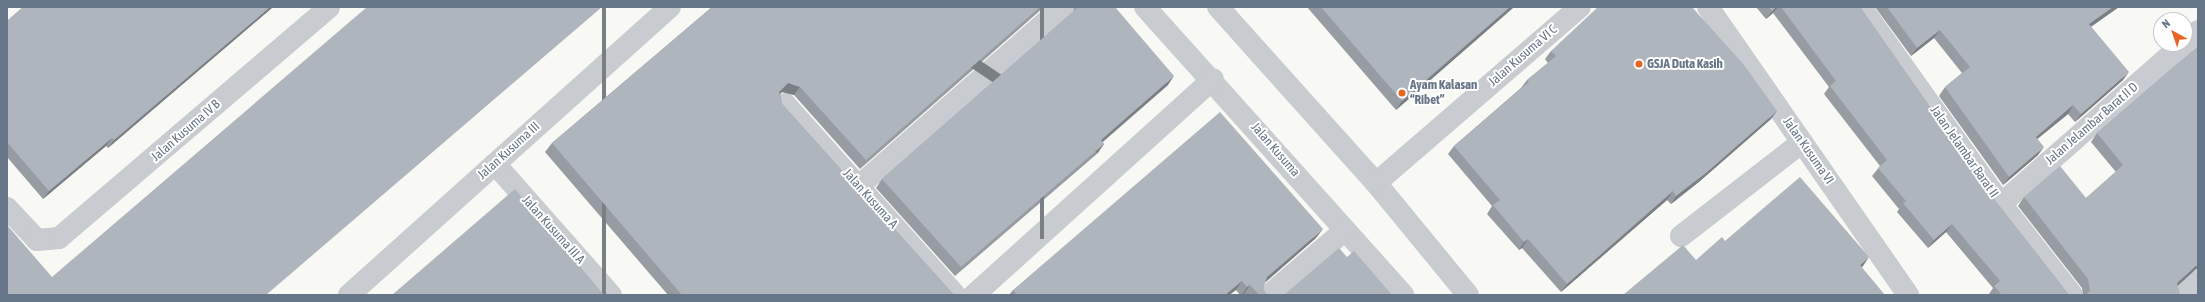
<!DOCTYPE html>
<meta charset="utf-8">
<style>
body{margin:0}
#map{position:relative;width:2205px;height:302px;overflow:hidden;background:#f8f8f5;font-family:"Asap Condensed",sans-serif}
div>[style]{position:absolute}
.minor>*{height:22px;margin:-11px;padding:0 11px;transform-origin:11px;border-radius:11px;background:#c8cbcf}
.wall>*{inset:0;background:#969ca2}
.shaded-wall>*{inset:0;background:#7a7f84;transform-origin:0 0}
.building>*{inset:0;background:#aeb5bc}
.dots>*{width:11px;height:11px;translate:-50% -50%;box-sizing:border-box;border:2px solid #fff;border-radius:50%}
span{translate:-50% -50%;white-space:nowrap;text-align:center;line-height:1.15;-webkit-text-stroke:4px #fff;paint-order:stroke}
.street-label{font-size:13px;color:#667587}
.poi-label{font-size:13px;color:#667587;font-weight:700}
.left{translate:0 -50%;text-align:left}
.frame{position:absolute;inset:0;border:8px solid #667587;pointer-events:none}
.north{position:absolute;left:2153px;top:12px;width:40px;height:40px;box-sizing:border-box;background:#fff;border:1px solid #c2c8cf;border-radius:50%;rotate:320deg;font-size:11px;font-weight:700;line-height:16px;text-align:center;color:#667587}
.north::after{content:'';display:block;margin:auto;width:14px;height:18px;background:#e96424;clip-path:polygon(50% 0,100% 100%,50% 72%,0 100%)}
</style>
<div id="map">
<div class="minor">
<i style="left:1145px;top:7px;width:387px;rotate:48.1deg"></i>
<i style="left:1218px;top:7px;width:237px;rotate:48.1deg"></i>
<i style="left:1376px;top:183px;width:145px;rotate:50.6deg"></i>
<i style="left:1708px;top:7px;width:351px;rotate:55.2deg"></i>
<i style="left:1861px;top:7px;width:242px;rotate:54.6deg"></i>
<i style="left:2001px;top:204px;width:115px;rotate:52deg"></i>
<i style="left:2185px;top:42px;width:17px;rotate:-40deg"></i>
<i style="left:785px;top:104px;width:256px;rotate:48.3deg"></i>
<i style="left:495px;top:164px;width:175px;rotate:48.5deg"></i>
<i style="left:1376px;top:183px;width:269px;rotate:-40.8deg"></i>
<i style="left:859px;top:186px;width:271px;rotate:-41.3deg"></i>
<i style="left:2001px;top:204px;width:242px;rotate:-41.3deg"></i>
<i style="left:7px;top:208px;width:44px;rotate:46.8deg"></i>
<i style="left:37px;top:240px;width:22px;rotate:-5deg"></i>
<i style="left:59px;top:238px;width:355px;rotate:-40.5deg"></i>
<i style="left:1681px;top:236px;width:153px;rotate:-37.8deg"></i>
<i style="left:349px;top:295px;width:431px;rotate:-41.9deg"></i>
<i style="left:974px;top:295px;width:322px;rotate:-42.1deg"></i>
<i style="left:1269px;top:295px;width:100px;rotate:-40.5deg"></i>
<i style="left:2183px;top:295px;width:21px;rotate:-43deg"></i>
</div>
<div class="wall">
<i style="clip-path:polygon(23px 7px,273px 7px,108px 148px,106px 146px,43px 199px,7px 157px,7px 21px)"></i>
<i style="clip-path:polygon(712px 7px,1044px 7px,860px 169px,794px 95px,782px 92px,780px 94px,782px 104px,954px 295px,668px 295px,545px 152px,552px 143px)"></i>
<i style="clip-path:polygon(1074px 7px,1115px 7px,1168px 85px,1103px 142px,1098px 153px,955px 276px,876px 188px,882px 179px,1073px 12px)"></i>
<i style="clip-path:polygon(1307px 7px,1514px 7px,1396px 110px)"></i>
<i style="clip-path:polygon(1756px 7px,1860px 7px,1997px 203px,2069px 295px,1989px 295px,1989px 294px,1993px 288px,1946px 232px,1928px 248px,1897px 212px,1899px 209px,1872px 176px,1880px 166px,1824px 94px,1829px 87px,1773px 13px,1766px 19px)"></i>
<i style="clip-path:polygon(1875px 7px,2119px 7px,2091px 27px,2123px 80px,2075px 122px,2068px 114px,2037px 139px,2038px 155px,2003px 185px,1939px 96px,1945px 87px,1962px 73px,1934px 38px,1911px 56px)"></i>
<i style="clip-path:polygon(2198px 46px,2196px 269px,2177px 286px,2180px 295px,2083px 295px,2082px 288px,2018px 206px,2024px 197px,2086px 198px,2116px 172px,2091px 142px,2097px 133px)"></i>
<i style="clip-path:polygon(1551px 51px,1771px 119px,1700px 181px,1671px 204px,1667px 200px,1561px 292px,1522px 248px,1519px 250px,1487px 214px,1492px 206px,1448px 154px,1454px 146px,1521px 88px,1527px 80px,1548px 63px,1545px 59px)"></i>
<i style="clip-path:polygon(1316px 238px,1265px 282px,1263px 288px,1266px 294px,1267px 295px,1245px 295px,1244px 294px,1242px 295px,1240px 295px,1236px 290px,1229px 295px,1009px 295px,1013px 290px)"></i>
</div>
<div class="shaded-wall">
<i style="clip-path:polygon(270px 7px,273px 7px,108px 148px,114px 140px)"></i>
<i style="left:602px;top:7px;width:4px;height:443px"></i>
<i style="left:1040px;top:7px;width:4px;height:232px"></i>
<i style="clip-path:polygon(1510px 7px,1514px 7px,1396px 110px,1402px 101px)"></i>
<i style="clip-path:polygon(1776px 7px,1778px 7px,1773px 13px,1766px 19px,1772px 11px)"></i>
<i style="clip-path:polygon(2113px 7px,2119px 7px,2083px 32px,2089px 24px)"></i>
<i style="clip-path:polygon(1940px 30px,1934px 38px,1911px 56px,1917px 48px)"></i>
<i style="clip-path:polygon(2129px 72px,2123px 80px,2075px 122px,2081px 114px)"></i>
<i style="clip-path:polygon(1174px 76px,1168px 85px,1095px 148px,1101px 140px)"></i>
<i style="clip-path:polygon(788px 83px,800px 87px,794px 95px,782px 92px,773px 100px,779px 92px)"></i>
<i style="clip-path:polygon(2073px 105px,2068px 114px,2030px 145px,2036px 137px)"></i>
<i style="clip-path:polygon(1777px 111px,1771px 119px,1700px 181px,1671px 204px,1676px 196px)"></i>
<i style="clip-path:polygon(112px 138px,106px 146px,43px 199px,49px 191px)"></i>
<i style="left:1104px;top:144px;width:11px;height:189px;rotate:124deg"></i>
<i style="clip-path:polygon(2044px 147px,2038px 155px,2003px 185px,2009px 177px)"></i>
<i style="clip-path:polygon(1673px 191px,1667px 200px,1561px 292px,1567px 284px)"></i>
<i style="clip-path:polygon(1952px 224px,1946px 232px,1928px 248px,1934px 240px)"></i>
<i style="clip-path:polygon(1323px 229px,1316px 238px,1261px 286px,1267px 277px)"></i>
<i style="clip-path:polygon(1528px 239px,1522px 248px,1519px 250px,1524px 242px)"></i>
<i style="clip-path:polygon(1869px 257px,1863px 266px,1854px 274px,1860px 265px)"></i>
<i style="clip-path:polygon(2198px 264px,2198px 270px,2196px 269px,2171px 292px,2177px 283px)"></i>
<i style="clip-path:polygon(1242px 281px,1236px 290px,1229px 295px,1225px 295px)"></i>
<i style="clip-path:polygon(1250px 285px,1244px 294px,1242px 295px,1247px 287px)"></i>
</div>
<div class="building">
<i style="clip-path:polygon(23px 7px,270px 7px,114px 140px,112px 138px,49px 191px,7px 142px,7px 21px)"></i>
<i style="clip-path:polygon(367px 7px,602px 7px,266px 295px,7px 295px,7px 225px,52px 277px)"></i>
<i style="clip-path:polygon(712px 7px,1040px 7px,866px 160px,800px 87px,788px 83px,779px 92px,782px 104px,954px 295px,682px 295px,552px 143px)"></i>
<i style="clip-path:polygon(1078px 7px,1115px 7px,1174px 76px,1101px 140px,1104px 144px,961px 267px,882px 179px)"></i>
<i style="clip-path:polygon(1321px 7px,1510px 7px,1402px 101px)"></i>
<i style="clip-path:polygon(1598px 7px,1692px 7px,1744px 65px,1777px 111px,1706px 173px,1676px 196px,1673px 191px,1567px 284px,1528px 239px,1524px 242px,1493px 205px,1500px 200px,1454px 146px,1529px 82px,1527px 80px,1556px 56px,1551px 51px)"></i>
<i style="clip-path:polygon(1769px 7px,1776px 7px,1772px 11px)"></i>
<i style="clip-path:polygon(1781px 7px,1860px 7px,1997px 203px,2069px 295px,2002px 295px,1994px 286px,2000px 281px,1952px 224px,1934px 240px,1903px 203px,1906px 201px,1878px 168px,1887px 160px,1830px 86px,1836px 81px)"></i>
<i style="clip-path:polygon(1887px 7px,2113px 7px,2089px 24px,2129px 72px,2081px 114px,2073px 105px,2036px 137px,2044px 147px,2009px 177px,1945px 87px,1970px 67px,1940px 30px,1917px 48px)"></i>
<i style="clip-path:polygon(2198px 46px,2198px 264px,2177px 283px,2180px 295px,2086px 295px,2090px 291px,2088px 279px,2024px 197px,2060px 166px,2086px 198px,2123px 165px,2097px 133px)"></i>
<i style="clip-path:polygon(1220px 112px,1323px 229px,1267px 277px,1263px 288px,1266px 294px,1267px 295px,1259px 295px,1250px 285px,1247px 287px,1242px 281px,1225px 295px,1017px 295px,1013px 290px)"></i>
<i style="clip-path:polygon(1800px 177px,1869px 257px,1860px 265px,1885px 295px,1623px 295px,1683px 245px,1696px 260px,1722px 237px,1725px 241px)"></i>
<i style="clip-path:polygon(515px 189px,604px 295px,392px 295px)"></i>
<i style="clip-path:polygon(1339px 248px,1347px 257px,1354px 251px,1392px 295px,1284px 295px)"></i>
</div>
<div class="dots">
<i style="left:1639px;top:64px;background:#e96424"></i>
<i style="left:1402px;top:93px;background:#e96424"></i>
</div>
<div class="street-label">
<span style="left:1523px;top:56px;rotate:-41deg">Jalan Kusuma VI C</span>
<span style="left:2092px;top:124px;rotate:-41deg">Jalan Jelambar Barat II D</span>
<span style="left:186px;top:131px;rotate:-41deg">Jalan Kusuma IV B</span>
<span style="left:1275px;top:150px;rotate:49deg">Jalan Kusuma</span>
<span style="left:509px;top:151px;rotate:-42deg">Jalan Kusuma III</span>
<span style="left:1808px;top:151px;rotate:55deg">Jalan Kusuma VI</span>
<span style="left:1964px;top:152px;rotate:55deg">Jalan Jelambar Barat II</span>
<span style="left:870px;top:199px;rotate:48deg">Jalan Kusuma A</span>
<span style="left:553px;top:230px;rotate:48deg">Jalan Kusuma III A</span>
</div>
<div class="poi-label">
<span class="left" style="left:1647px;top:64px">GSJA Duta Kasih</span>
<span class="left" style="left:1410px;top:93px">Ayam Kalasan<br>“Ribet”</span>
</div>
<div class="frame"></div>
<div class="north">N</div>
</div>
